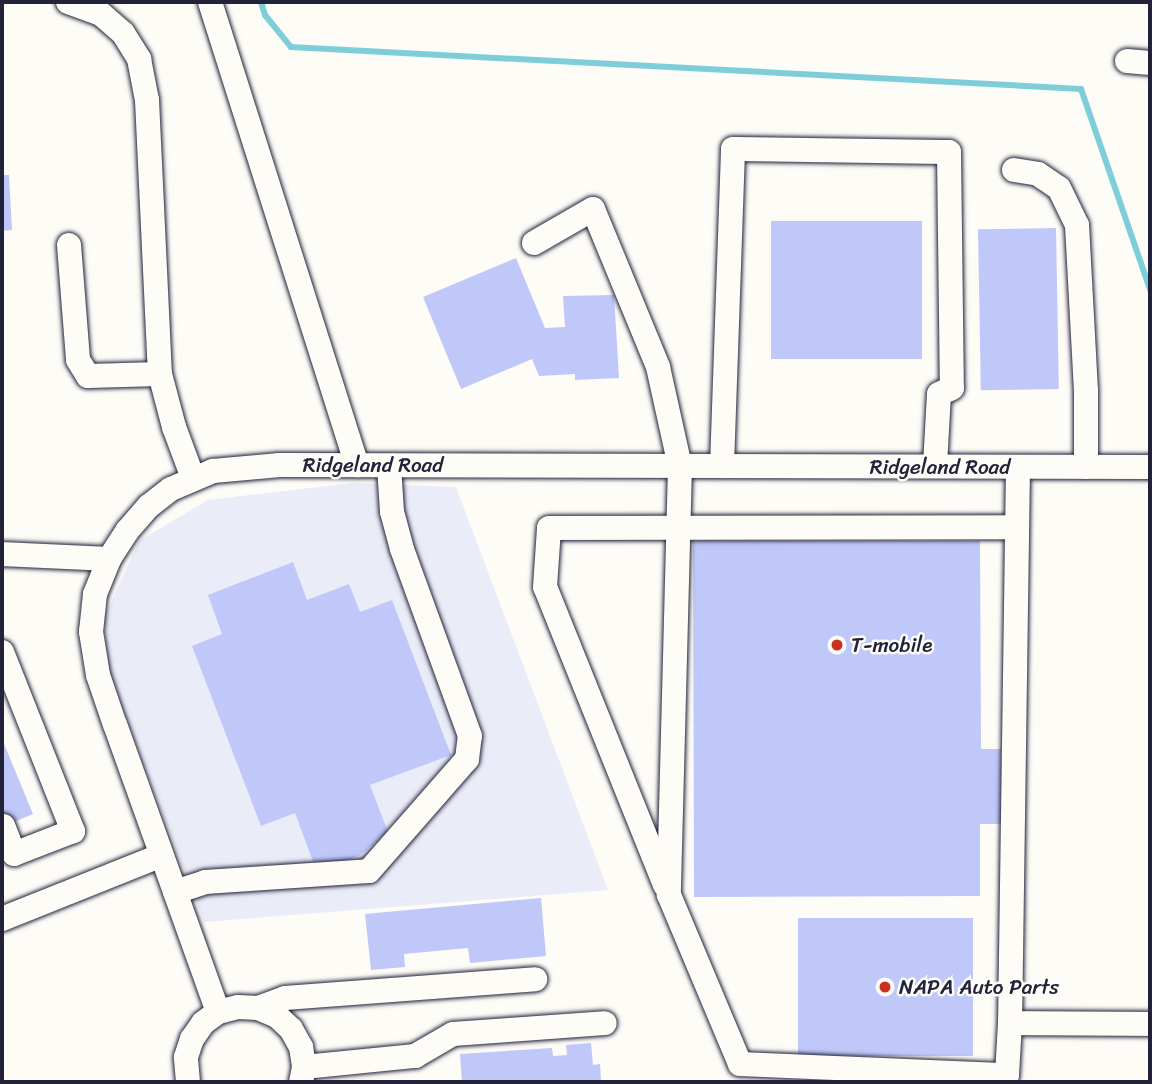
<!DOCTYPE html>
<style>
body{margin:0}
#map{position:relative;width:1152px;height:1084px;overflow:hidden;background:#fdfcf7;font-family:Sriracha,sans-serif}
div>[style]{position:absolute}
.built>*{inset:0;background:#eaecf8}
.stream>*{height:6px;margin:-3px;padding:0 3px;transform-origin:3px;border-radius:3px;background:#7eced9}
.building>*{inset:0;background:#bfc8f9;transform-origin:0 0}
.roads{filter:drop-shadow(0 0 2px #22223b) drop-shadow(0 0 2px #22223b)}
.minor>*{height:24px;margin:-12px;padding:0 12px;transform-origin:12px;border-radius:12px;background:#fdfcf7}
.dots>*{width:19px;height:19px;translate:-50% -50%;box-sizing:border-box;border:4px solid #fdfcf7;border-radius:50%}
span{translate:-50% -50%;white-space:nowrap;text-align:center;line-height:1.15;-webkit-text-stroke:5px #fdfcf7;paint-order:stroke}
.street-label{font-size:21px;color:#22223b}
.poi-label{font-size:21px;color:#22223b}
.left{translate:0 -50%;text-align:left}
.frame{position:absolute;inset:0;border:4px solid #22223b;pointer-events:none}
</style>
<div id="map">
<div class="built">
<i style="clip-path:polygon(353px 483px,456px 487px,608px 890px,204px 922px,109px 673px,104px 618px,139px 541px,208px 500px)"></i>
</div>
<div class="stream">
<i style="left:261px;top:2px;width:14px;rotate:73deg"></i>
<i style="left:265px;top:15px;width:41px;rotate:50.9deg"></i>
<i style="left:291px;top:47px;width:791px;rotate:3.04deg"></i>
<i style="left:1081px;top:89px;width:212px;rotate:71deg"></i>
</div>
<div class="building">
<i style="clip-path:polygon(2px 175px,9px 175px,12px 230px,2px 231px)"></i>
<i style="left:922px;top:221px;width:138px;height:151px;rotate:90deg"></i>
<i style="left:1056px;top:228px;width:161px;height:78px;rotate:89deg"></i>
<i style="clip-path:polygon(516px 258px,545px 328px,565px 327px,563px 296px,614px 295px,619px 378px,575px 380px,575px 374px,539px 376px,532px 359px,461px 389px,423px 297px)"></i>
<i style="clip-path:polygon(693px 541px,980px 541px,981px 749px,1001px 749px,1001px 824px,980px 824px,980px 896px,694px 897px)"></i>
<i style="clip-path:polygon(293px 562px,307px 600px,349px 584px,360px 612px,392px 600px,451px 755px,370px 785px,388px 832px,360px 855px,347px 861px,314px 864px,295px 813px,261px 826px,192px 646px,222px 634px,208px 595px)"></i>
<i style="clip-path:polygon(2px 739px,33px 814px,2px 827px)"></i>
<i style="clip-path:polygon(541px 898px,546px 956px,470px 963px,468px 948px,404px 954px,405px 967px,371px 970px,365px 914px)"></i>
<i style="left:798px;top:918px;width:175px;height:138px"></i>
<i style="clip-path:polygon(591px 1043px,593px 1065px,600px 1064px,601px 1082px,462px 1082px,460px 1054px,552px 1048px,553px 1056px,567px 1055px,566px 1045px)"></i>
</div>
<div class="roads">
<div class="minor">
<i style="left:68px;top:2px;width:35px;rotate:20deg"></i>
<i style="left:101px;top:14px;width:29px;rotate:41deg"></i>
<i style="left:123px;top:33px;width:31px;rotate:58deg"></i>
<i style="left:139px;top:59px;width:42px;rotate:79deg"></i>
<i style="left:147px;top:100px;width:274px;rotate:87.3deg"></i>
<i style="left:160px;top:374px;width:55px;rotate:75.2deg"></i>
<i style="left:174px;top:427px;width:54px;rotate:69.6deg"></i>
<i style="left:210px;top:2px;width:486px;rotate:72.4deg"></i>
<i style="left:1127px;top:61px;width:23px;rotate:5deg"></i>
<i style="left:1014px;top:170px;width:24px;rotate:9deg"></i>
<i style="left:1038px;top:174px;width:25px;rotate:34deg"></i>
<i style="left:1059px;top:188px;width:41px;rotate:64.1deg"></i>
<i style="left:1077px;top:225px;width:165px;rotate:86.9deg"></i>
<i style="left:1086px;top:390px;width:77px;rotate:90deg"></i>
<i style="left:534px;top:243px;width:68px;rotate:-30deg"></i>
<i style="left:593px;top:209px;width:171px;rotate:67.6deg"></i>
<i style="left:658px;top:367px;width:101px;rotate:77.5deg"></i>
<i style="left:680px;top:466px;width:429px;rotate:91.5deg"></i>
<i style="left:669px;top:895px;width:183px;rotate:67.2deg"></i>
<i style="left:740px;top:1064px;width:267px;rotate:2.4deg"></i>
<i style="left:1007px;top:1075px;width:52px;rotate:-86.7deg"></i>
<i style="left:69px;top:245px;width:115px;rotate:85.5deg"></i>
<i style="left:78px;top:360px;width:19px;rotate:58deg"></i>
<i style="left:88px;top:376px;width:72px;rotate:-1.6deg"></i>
<i style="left:722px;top:466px;width:317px;rotate:-88deg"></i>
<i style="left:733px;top:149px;width:216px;rotate:0.8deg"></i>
<i style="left:949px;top:152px;width:236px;rotate:89.3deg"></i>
<i style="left:952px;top:388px;width:14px;rotate:155deg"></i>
<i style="left:939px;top:394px;width:72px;rotate:93.2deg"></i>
<i style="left:1018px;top:467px;width:556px;rotate:90.82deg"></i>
<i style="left:1010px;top:1023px;width:140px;rotate:0.4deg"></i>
<i style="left:2px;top:554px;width:107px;rotate:2.7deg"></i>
<i style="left:2px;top:652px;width:193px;rotate:68.4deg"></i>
<i style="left:73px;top:831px;width:63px;rotate:158.7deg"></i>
<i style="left:14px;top:854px;width:30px;rotate:-111deg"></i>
<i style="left:665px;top:885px;width:321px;rotate:-111.9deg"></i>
<i style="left:545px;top:587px;width:59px;rotate:-86.1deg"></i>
<i style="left:549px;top:528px;width:468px;rotate:-0.1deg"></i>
<i style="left:175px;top:892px;width:32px;rotate:-18deg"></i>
<i style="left:205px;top:882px;width:164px;rotate:-3.8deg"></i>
<i style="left:369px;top:871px;width:149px;rotate:-48.8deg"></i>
<i style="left:467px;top:759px;width:23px;rotate:-83deg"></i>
<i style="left:470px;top:736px;width:199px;rotate:-110deg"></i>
<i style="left:402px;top:549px;width:38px;rotate:-105deg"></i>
<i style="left:392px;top:512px;width:46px;rotate:-93.7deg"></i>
<i style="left:2px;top:919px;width:172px;rotate:-21.8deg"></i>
<i style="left:258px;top:1008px;width:29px;rotate:-20deg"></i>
<i style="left:285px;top:998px;width:251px;rotate:-4.3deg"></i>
<i style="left:218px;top:1012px;width:305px;rotate:-109.7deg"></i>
<i style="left:115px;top:725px;width:53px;rotate:-108.8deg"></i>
<i style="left:98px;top:675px;width:44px;rotate:-99.2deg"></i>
<i style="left:91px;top:632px;width:38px;rotate:-84deg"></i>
<i style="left:95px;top:594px;width:38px;rotate:-68deg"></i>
<i style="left:109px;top:559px;width:33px;rotate:-57deg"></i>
<i style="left:127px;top:531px;width:33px;rotate:-49deg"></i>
<i style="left:149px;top:506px;width:28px;rotate:-38deg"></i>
<i style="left:171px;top:489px;width:46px;rotate:-23.2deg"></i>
<i style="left:213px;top:471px;width:67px;rotate:-5.1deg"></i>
<i style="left:280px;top:465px;width:870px;rotate:0.13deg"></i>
<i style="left:304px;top:1067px;width:112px;rotate:-5.7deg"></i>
<i style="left:415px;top:1056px;width:44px;rotate:-30.1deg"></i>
<i style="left:453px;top:1034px;width:152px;rotate:-4.1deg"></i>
<i style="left:188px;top:1082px;width:25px;rotate:-95deg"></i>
<i style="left:186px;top:1057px;width:19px;rotate:-72deg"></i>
<i style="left:192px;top:1039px;width:19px;rotate:-55deg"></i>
<i style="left:203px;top:1023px;width:19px;rotate:-36deg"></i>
<i style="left:218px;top:1012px;width:21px;rotate:-14deg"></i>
<i style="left:238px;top:1007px;width:20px;rotate:3deg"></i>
<i style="left:258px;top:1008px;width:21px;rotate:23deg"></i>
<i style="left:277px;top:1016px;width:19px;rotate:43deg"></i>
<i style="left:291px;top:1029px;width:21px;rotate:61deg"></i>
<i style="left:301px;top:1047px;width:20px;rotate:81deg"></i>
<i style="left:304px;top:1067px;width:15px;rotate:101deg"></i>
</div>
</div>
<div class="dots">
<i style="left:837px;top:645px;background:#c8321e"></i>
<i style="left:885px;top:987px;background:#c8321e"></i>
</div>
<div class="street-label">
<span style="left:373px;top:465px">Ridgeland Road</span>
<span style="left:940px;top:467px">Ridgeland Road</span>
</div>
<div class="poi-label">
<span class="left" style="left:851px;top:645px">T-mobile</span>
<span class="left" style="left:899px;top:987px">NAPA Auto Parts</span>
</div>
<div class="frame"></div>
</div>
